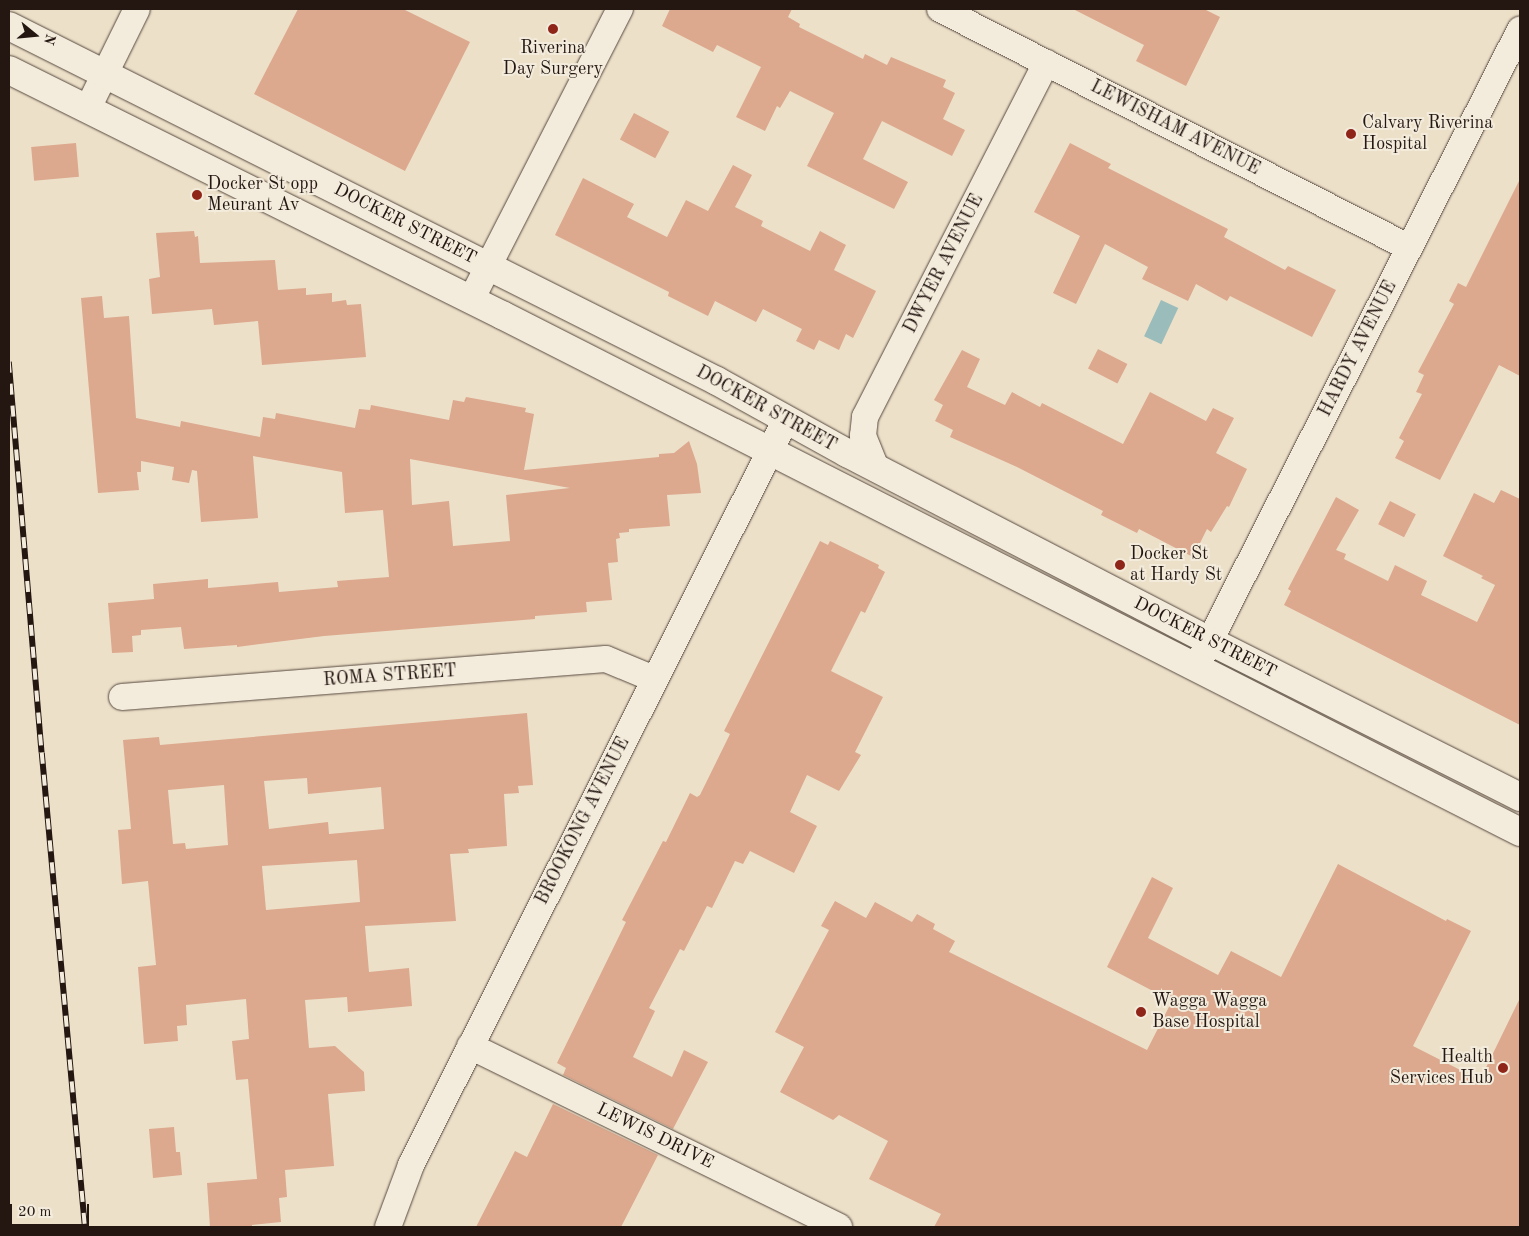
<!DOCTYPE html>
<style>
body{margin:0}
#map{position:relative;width:1529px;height:1236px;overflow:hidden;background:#ede0c8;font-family:"Old Standard TT",serif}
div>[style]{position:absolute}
.water>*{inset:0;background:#9abcba;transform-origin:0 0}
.building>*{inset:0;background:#dca88e;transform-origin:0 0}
.roads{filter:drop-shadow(0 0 1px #564940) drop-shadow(0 0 1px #564940)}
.minor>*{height:26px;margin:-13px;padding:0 13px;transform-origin:13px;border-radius:13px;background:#f3ebdb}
.secondary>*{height:28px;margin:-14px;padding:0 14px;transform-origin:14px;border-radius:14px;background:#f3ebdb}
.rail>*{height:5.5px;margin-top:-2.75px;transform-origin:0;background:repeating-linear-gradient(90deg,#f3ebdb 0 11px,#241712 0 22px);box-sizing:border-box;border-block:1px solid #241712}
.dots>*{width:14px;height:14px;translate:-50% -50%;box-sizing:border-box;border:2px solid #f3ebdb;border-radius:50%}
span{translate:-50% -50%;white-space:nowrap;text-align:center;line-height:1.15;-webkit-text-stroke:4px #f3ebdb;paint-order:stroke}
.poi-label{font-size:18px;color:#241712}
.left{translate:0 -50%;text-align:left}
.right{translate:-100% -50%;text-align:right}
.street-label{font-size:18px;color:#241712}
.frame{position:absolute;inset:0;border:10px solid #241712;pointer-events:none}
.north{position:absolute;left:10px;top:10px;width:50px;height:50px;-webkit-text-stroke:4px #f3ebdb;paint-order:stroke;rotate:107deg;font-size:14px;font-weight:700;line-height:20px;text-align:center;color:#241712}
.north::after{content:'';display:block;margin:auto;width:18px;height:22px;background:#241712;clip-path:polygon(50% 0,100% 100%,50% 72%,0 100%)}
.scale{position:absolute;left:10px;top:1204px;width:79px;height:22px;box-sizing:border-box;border:2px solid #241712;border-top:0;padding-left:6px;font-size:15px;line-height:18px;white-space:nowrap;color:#241712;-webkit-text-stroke:4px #f3ebdb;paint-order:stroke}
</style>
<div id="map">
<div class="water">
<i style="left:1161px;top:300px;width:19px;height:40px;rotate:25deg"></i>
</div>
<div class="building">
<i style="clip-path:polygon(298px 9px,403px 9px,470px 42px,405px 171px,254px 94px)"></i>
<i style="clip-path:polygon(670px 9px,792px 9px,788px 17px,800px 24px,799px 27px,863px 59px,865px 54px,887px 65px,891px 57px,946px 80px,943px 87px,955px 93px,943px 119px,965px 130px,952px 156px,882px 121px,863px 159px,908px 182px,894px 209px,807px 166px,834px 113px,790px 91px,780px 108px,777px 106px,765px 131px,736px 117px,761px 67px,717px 45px,713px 52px,662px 26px)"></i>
<i style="clip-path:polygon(1073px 9px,1204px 9px,1220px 17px,1186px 86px,1136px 61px,1144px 45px)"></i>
<i style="left:634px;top:113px;width:40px;height:30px;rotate:28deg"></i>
<i style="left:76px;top:143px;width:34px;height:45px;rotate:85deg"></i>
<i style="clip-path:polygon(1070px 143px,1111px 164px,1108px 168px,1228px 229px,1224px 237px,1285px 270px,1288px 266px,1336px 290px,1312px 337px,1230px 296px,1227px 301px,1196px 284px,1188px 301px,1142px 279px,1148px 267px,1105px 244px,1076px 304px,1053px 293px,1080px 236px,1034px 212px)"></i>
<i style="clip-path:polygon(733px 165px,752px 175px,735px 207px,763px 221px,761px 226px,810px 251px,820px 231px,846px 245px,834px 270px,876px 291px,853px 338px,846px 334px,839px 350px,819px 340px,814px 350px,796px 341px,802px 329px,763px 309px,756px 322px,715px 301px,708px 316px,668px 296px,669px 292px,555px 235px,583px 178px,634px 204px,627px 217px,667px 237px,686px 200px,708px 211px)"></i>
<i style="clip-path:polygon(1520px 179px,1520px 376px,1499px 365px,1440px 480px,1395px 458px,1404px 441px,1399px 438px,1422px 394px,1416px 392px,1424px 375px,1418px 372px,1454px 304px,1449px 301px,1458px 283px,1466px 287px)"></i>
<i style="clip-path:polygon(194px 231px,195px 237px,198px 236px,200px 263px,275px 260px,278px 290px,306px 288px,306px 295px,332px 293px,332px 302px,346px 300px,347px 305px,361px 304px,366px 357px,262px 365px,258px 321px,214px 325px,212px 309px,152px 314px,149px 279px,160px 277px,156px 233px)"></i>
<i style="clip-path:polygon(evenodd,102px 296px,104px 318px,129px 316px,136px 418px,180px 427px,181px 421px,260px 437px,263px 417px,275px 419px,276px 413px,355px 428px,359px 409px,370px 410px,371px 405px,449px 420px,453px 400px,464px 402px,466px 397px,526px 408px,525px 412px,534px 414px,524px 470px,659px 457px,659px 454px,674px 453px,689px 441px,697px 464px,701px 493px,667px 495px,670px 526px,629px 529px,629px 532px,619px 533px,620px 538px,616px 539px,618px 562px,608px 563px,612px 600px,586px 602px,587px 612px,535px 616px,535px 619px,324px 636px,237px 647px,237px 645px,184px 649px,181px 627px,141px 630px,141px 635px,132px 636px,133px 652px,112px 653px,108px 603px,154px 599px,153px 584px,208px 579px,208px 588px,278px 582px,279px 592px,338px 587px,337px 581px,389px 577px,383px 510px,345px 513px,342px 472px,253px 456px,258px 518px,201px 522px,197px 471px,192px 470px,189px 483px,172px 480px,174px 467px,141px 461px,141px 472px,137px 472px,139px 490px,98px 493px,81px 298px,102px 296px,410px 459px,570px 488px,506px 495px,510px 541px,453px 546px,449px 501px,412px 505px,410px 459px)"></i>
<i style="left:1098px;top:349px;width:33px;height:22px;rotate:27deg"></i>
<i style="clip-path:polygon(962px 350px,980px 359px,967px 387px,1005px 405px,1012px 392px,1040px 407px,1042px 403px,1123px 444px,1150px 392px,1206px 421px,1213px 408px,1234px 418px,1216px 453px,1247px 469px,1229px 507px,1227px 506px,1211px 532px,1207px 529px,1193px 557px,1139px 529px,1137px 533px,1101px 515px,1103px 511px,1017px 467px,950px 437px,953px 430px,935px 421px,943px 405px,934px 400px)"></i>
<i style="clip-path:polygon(1501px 490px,1520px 499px,1520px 725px,1284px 605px,1291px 591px,1288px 589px,1336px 497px,1359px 510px,1336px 550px,1346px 554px,1344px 559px,1388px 581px,1395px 565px,1427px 581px,1421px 595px,1477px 622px,1495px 585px,1481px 578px,1483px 576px,1443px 556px,1474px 493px,1494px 503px)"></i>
<i style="left:1390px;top:501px;width:29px;height:26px;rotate:27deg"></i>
<i style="clip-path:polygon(820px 541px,828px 545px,830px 541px,879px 565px,878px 568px,885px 572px,865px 613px,861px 611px,831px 671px,883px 697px,855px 752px,861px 755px,839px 791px,807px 775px,790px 812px,817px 826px,794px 873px,750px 851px,743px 864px,735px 861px,712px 908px,707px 906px,684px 951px,680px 949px,649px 1008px,655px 1011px,633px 1057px,672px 1077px,684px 1050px,708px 1062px,673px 1129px,563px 1075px,566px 1068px,557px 1063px,626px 922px,622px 920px,663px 841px,666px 842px,690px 793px,697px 797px,700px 795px,730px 734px,724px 731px)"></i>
<i style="clip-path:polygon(evenodd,527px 713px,533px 785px,518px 786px,519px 793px,504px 794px,507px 846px,468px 849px,469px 853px,450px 854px,456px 921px,365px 926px,369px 972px,409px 968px,412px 1006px,348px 1012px,347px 997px,305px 1000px,309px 1048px,335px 1046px,364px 1072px,365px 1091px,328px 1094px,334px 1166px,285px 1170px,287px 1197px,279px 1198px,281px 1222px,252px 1225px,252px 1227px,210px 1227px,207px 1183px,257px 1179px,248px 1079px,236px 1080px,232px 1041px,249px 1039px,246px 999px,186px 1005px,187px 1025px,177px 1026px,178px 1041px,144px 1044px,138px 967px,156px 965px,148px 881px,122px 884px,118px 830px,131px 829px,123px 740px,159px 737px,160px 745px,527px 713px,307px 778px,308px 794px,381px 787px,384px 829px,329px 834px,328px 822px,269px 829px,264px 781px,307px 778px,527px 713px,224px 785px,228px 845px,186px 849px,185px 843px,173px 844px,168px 790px,224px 785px,527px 713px,357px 860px,360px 902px,266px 910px,262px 866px,357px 860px)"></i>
<i style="clip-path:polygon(1338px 864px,1446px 921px,1447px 919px,1471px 931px,1413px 1046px,1480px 1080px,1520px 998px,1520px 1227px,934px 1227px,941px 1214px,869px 1179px,888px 1141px,839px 1115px,833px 1120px,780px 1092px,804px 1047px,775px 1032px,829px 930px,821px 926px,835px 901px,866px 918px,875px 902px,912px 922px,917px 914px,935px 924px,933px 929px,955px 941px,949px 952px,1147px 1050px,1172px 1001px,1107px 967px,1152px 877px,1173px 888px,1148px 938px,1218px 975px,1231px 951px,1281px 977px)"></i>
<i style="clip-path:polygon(553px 1104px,658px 1155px,621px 1227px,476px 1227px,515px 1151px,527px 1157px)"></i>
<i style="clip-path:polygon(174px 1127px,176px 1152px,180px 1152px,182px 1175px,153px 1178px,149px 1129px)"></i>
</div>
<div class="roads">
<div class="minor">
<i style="left:940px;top:9px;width:527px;rotate:26.95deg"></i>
<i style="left:88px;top:108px;width:110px;rotate:-63.7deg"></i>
<i style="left:471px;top:300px;width:327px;rotate:-62.9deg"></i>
<i style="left:876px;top:468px;width:35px;rotate:-112deg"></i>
<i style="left:863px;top:436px;width:19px;rotate:-84deg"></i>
<i style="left:865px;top:417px;width:398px;rotate:-62.9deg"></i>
<i style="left:1196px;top:668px;width:716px;rotate:-63.08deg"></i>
<i style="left:122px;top:697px;width:485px;rotate:-4.5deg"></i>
<i style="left:606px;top:659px;width:52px;rotate:22.6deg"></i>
<i style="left:470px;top:1046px;width:411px;rotate:26.1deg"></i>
<i style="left:388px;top:1227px;width:66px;rotate:-69.6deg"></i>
<i style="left:411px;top:1165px;width:835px;rotate:-63.31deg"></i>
</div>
<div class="secondary">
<i style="left:9px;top:26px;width:792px;rotate:26.63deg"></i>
<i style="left:717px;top:381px;width:149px;rotate:29deg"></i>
<i style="left:847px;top:453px;width:409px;rotate:27.4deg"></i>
<i style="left:1210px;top:641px;width:347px;rotate:26.7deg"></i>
<i style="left:9px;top:70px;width:551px;rotate:26.43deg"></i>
<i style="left:502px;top:315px;width:1142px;rotate:26.92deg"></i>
</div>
</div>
<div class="rail">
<i style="left:9px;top:362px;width:392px;rotate:85.2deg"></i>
<i style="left:42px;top:753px;width:476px;rotate:84.8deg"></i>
</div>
<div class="dots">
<i style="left:553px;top:29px;background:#8f2418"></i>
<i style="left:1351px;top:134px;background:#8f2418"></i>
<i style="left:197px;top:195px;background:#8f2418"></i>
<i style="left:1120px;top:565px;background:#8f2418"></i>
<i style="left:1141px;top:1012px;background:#8f2418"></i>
<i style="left:1503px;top:1068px;background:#8f2418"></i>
</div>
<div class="poi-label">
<span style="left:553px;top:59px">Riverina<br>Day Surgery</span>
<span class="left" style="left:1362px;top:134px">Calvary Riverina<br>Hospital</span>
<span class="left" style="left:207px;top:195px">Docker St opp<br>Meurant Av</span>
<span class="left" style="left:1130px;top:565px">Docker St<br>at Hardy St</span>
<span class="left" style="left:1152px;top:1012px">Wagga Wagga<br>Base Hospital</span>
<span class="right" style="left:1493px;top:1068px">Health<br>Services Hub</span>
</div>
<div class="street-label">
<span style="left:1175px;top:128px;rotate:27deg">LEWISHAM AVENUE</span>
<span style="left:405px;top:224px;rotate:27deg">DOCKER STREET</span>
<span style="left:944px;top:264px;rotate:-63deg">DWYER AVENUE</span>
<span style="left:1358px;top:349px;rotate:-63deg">HARDY AVENUE</span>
<span style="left:766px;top:409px;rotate:29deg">DOCKER STREET</span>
<span style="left:1205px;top:638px;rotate:27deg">DOCKER STREET</span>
<span style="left:390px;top:676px;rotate:-4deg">ROMA STREET</span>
<span style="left:583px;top:821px;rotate:-63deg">BROOKONG AVENUE</span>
<span style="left:655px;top:1136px;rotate:26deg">LEWIS DRIVE</span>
</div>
<div class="frame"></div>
<div class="north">N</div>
<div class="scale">20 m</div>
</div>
